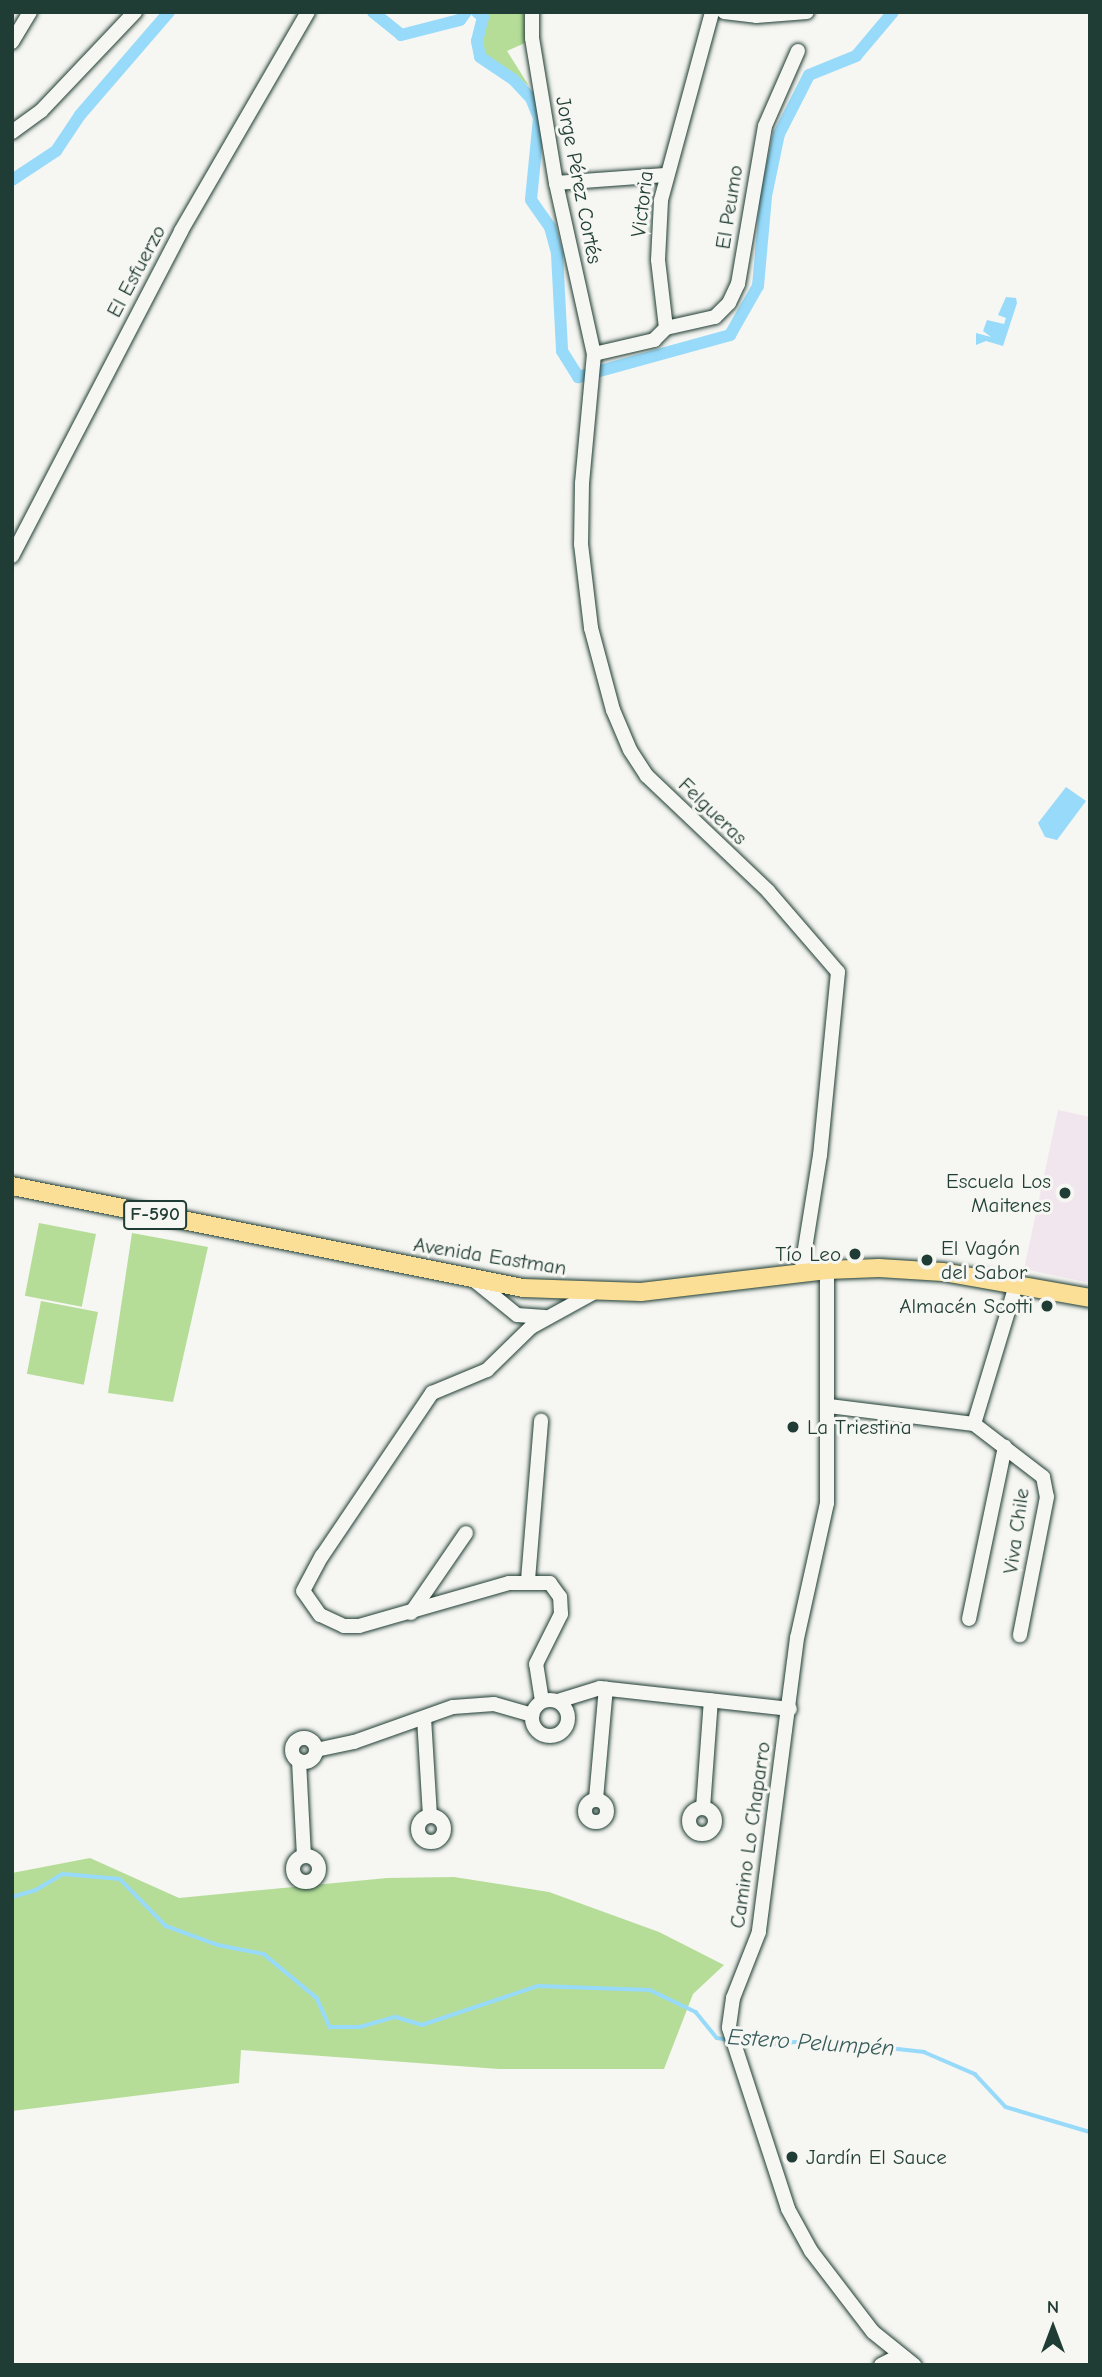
<!DOCTYPE html>
<meta charset="utf-8">
<style>
body{margin:0}
#map{position:relative;width:1102px;height:2377px;overflow:hidden;background:#f6f6f2;font-family:"Comic Neue",sans-serif}
div>[style]{position:absolute}
.built>*{inset:0;background:#f2e6ee}
.green>*{inset:0;background:#b5dd98;transform-origin:0 0}
.water>*{inset:0;background:#98dafa}
.stream>*{height:3.5px;margin:-1.75px;padding:0 1.75px;transform-origin:1.75px;border-radius:1.75px;background:#98dafa}
.canal>*{height:12px;margin:-6px;padding:0 6px;transform-origin:6px;border-radius:6px;background:#98dafa}
.roads{filter:drop-shadow(0 0 2px #1f3d34) drop-shadow(0 0 2px #1f3d34)}
.minor>*{height:14px;margin:-7px;padding:0 7px;transform-origin:7px;border-radius:7px;background:#f6f6f2}
.minor>.ring{margin:-7px;padding:0;box-sizing:content-box;background:none;border:14px solid #f6f6f2;border-radius:50%}
.major>*{height:18px;margin:-9px;padding:0 9px;transform-origin:9px;border-radius:9px;background:#fbdf96}
.dots>*{width:19px;height:19px;translate:-50% -50%;box-sizing:border-box;border:4px solid #f6f6f2;border-radius:50%}
span{translate:-50% -50%;white-space:nowrap;text-align:center;line-height:1.15;-webkit-text-stroke:6px #f6f6f2;paint-order:stroke}
.shield-label span{padding:2px 5px;background:#f6f6f2;border:2px solid;border-radius:5px;-webkit-text-stroke-width:0}
.shield-label{font-size:19px;color:#1f3d34;font-weight:700}
.street-label{font-size:21px;color:#1f3d34}
.poi-label{font-size:21px;color:#1f3d34}
.right{translate:-100% -50%;text-align:right}
.left{translate:0 -50%;text-align:left}
.water-label{font-size:23px;color:#375c5c;font-style:italic}
.frame{position:absolute;inset:0;border:14px solid #1f3d34;pointer-events:none}
.north{position:absolute;left:1018px;top:2293px;width:70px;height:70px;-webkit-text-stroke:5px #f6f6f2;paint-order:stroke;rotate:0deg;font-size:19px;font-weight:700;line-height:28px;text-align:center;color:#1f3d34}
.north::after{content:'';display:block;margin:auto;width:24px;height:32px;background:#1f3d34;clip-path:polygon(50% 0,100% 100%,50% 72%,0 100%)}
</style>
<div id="map">
<div class="built">
<i style="clip-path:polygon(1058px 1110px,1090px 1117px,1090px 1283px,1024px 1269px)"></i>
</div>
<div class="green">
<i style="clip-path:polygon(486px 12px,524px 12px,525px 43px,507px 51px,529px 86px,483px 55px,481px 40px)"></i>
<i style="left:39px;top:1223px;width:58px;height:74px;rotate:11deg"></i>
<i style="clip-path:polygon(132px 1233px,208px 1247px,173px 1402px,108px 1393px)"></i>
<i style="left:41px;top:1301px;width:58px;height:74px;rotate:11deg"></i>
<i style="clip-path:polygon(90px 1858px,179px 1898px,387px 1878px,454px 1877px,549px 1892px,659px 1932px,724px 1965px,693px 1994px,664px 2069px,499px 2069px,241px 2050px,239px 2083px,12px 2111px,12px 1873px)"></i>
</div>
<div class="water">
<i style="clip-path:polygon(1006px 297px,1016px 298px,1017px 303px,1003px 346px,986px 341px,976px 345px,976px 333px,991px 337px,983px 331px,987px 320px,1004px 324px,1006px 318px,998px 315px)"></i>
<i style="clip-path:polygon(1066px 787px,1086px 801px,1057px 840px,1045px 837px,1038px 823px)"></i>
</div>
<div class="stream">
<i style="left:12px;top:1897px;width:25px;rotate:-16deg"></i>
<i style="left:36px;top:1890px;width:31px;rotate:-31deg"></i>
<i style="left:63px;top:1874px;width:57px;rotate:5deg"></i>
<i style="left:120px;top:1879px;width:66px;rotate:45.6deg"></i>
<i style="left:166px;top:1926px;width:55px;rotate:20.1deg"></i>
<i style="left:218px;top:1945px;width:47px;rotate:11.1deg"></i>
<i style="left:264px;top:1954px;width:69px;rotate:39.7deg"></i>
<i style="left:317px;top:1998px;width:32px;rotate:66deg"></i>
<i style="left:330px;top:2027px;width:30px"></i>
<i style="left:360px;top:2027px;width:37px;rotate:-16deg"></i>
<i style="left:396px;top:2017px;width:27px;rotate:17deg"></i>
<i style="left:422px;top:2025px;width:122px;rotate:-18.6deg"></i>
<i style="left:538px;top:1986px;width:112px;rotate:2deg"></i>
<i style="left:650px;top:1990px;width:51px;rotate:25.6deg"></i>
<i style="left:696px;top:2012px;width:33px;rotate:51deg"></i>
<i style="left:717px;top:2038px;width:13px;rotate:9deg"></i>
<i style="left:738px;top:2041px;width:25px;rotate:9deg"></i>
<i style="left:763px;top:2045px;width:54px;rotate:-5.3deg"></i>
<i style="left:817px;top:2040px;width:108px;rotate:6.4deg"></i>
<i style="left:924px;top:2052px;width:56px;rotate:23.3deg"></i>
<i style="left:975px;top:2074px;width:45px;rotate:46.8deg"></i>
<i style="left:1006px;top:2107px;width:88px;rotate:16.6deg"></i>
</div>
<div class="canal">
<i style="left:373px;top:12px;width:36px;rotate:39deg"></i>
<i style="left:401px;top:35px;width:61px;rotate:-14.3deg"></i>
<i style="left:460px;top:20px;width:10px;rotate:-53deg"></i>
<i style="left:477px;top:12px;width:8px;rotate:40deg"></i>
<i style="left:483px;top:17px;width:25px;rotate:104deg"></i>
<i style="left:477px;top:41px;width:16px;rotate:79deg"></i>
<i style="left:480px;top:57px;width:40px;rotate:34deg"></i>
<i style="left:513px;top:79px;width:26px;rotate:47deg"></i>
<i style="left:531px;top:98px;width:22px;rotate:68deg"></i>
<i style="left:539px;top:118px;width:82px;rotate:95.6deg"></i>
<i style="left:531px;top:200px;width:33px;rotate:55deg"></i>
<i style="left:550px;top:227px;width:28px;rotate:75deg"></i>
<i style="left:557px;top:254px;width:97px;rotate:87deg"></i>
<i style="left:562px;top:351px;width:31px;rotate:58deg"></i>
<i style="left:578px;top:377px;width:158px;rotate:-15.4deg"></i>
<i style="left:730px;top:335px;width:56px;rotate:-60.3deg"></i>
<i style="left:758px;top:286px;width:90px;rotate:-84.9deg"></i>
<i style="left:766px;top:196px;width:63px;rotate:-78.2deg"></i>
<i style="left:779px;top:134px;width:66px;rotate:-63deg"></i>
<i style="left:809px;top:75px;width:51px;rotate:-22deg"></i>
<i style="left:856px;top:56px;width:57px;rotate:-49.9deg"></i>
<i style="left:12px;top:180px;width:53px;rotate:-33.4deg"></i>
<i style="left:56px;top:151px;width:43px;rotate:-56.3deg"></i>
<i style="left:80px;top:115px;width:136px;rotate:-49.2deg"></i>
</div>
<div class="roads">
<div class="minor">
<i style="left:532px;top:12px;width:26px;rotate:90deg"></i>
<i style="left:532px;top:38px;width:147px;rotate:80.6deg"></i>
<i style="left:556px;top:183px;width:175px;rotate:77.5deg"></i>
<i style="left:594px;top:354px;width:130px;rotate:95.3deg"></i>
<i style="left:582px;top:483px;width:61px;rotate:90.9deg"></i>
<i style="left:581px;top:544px;width:85px;rotate:83.2deg"></i>
<i style="left:591px;top:628px;width:85px;rotate:75deg"></i>
<i style="left:613px;top:710px;width:43px;rotate:67deg"></i>
<i style="left:630px;top:750px;width:31px;rotate:57deg"></i>
<i style="left:647px;top:776px;width:167px;rotate:43.5deg"></i>
<i style="left:768px;top:891px;width:107px;rotate:49.2deg"></i>
<i style="left:838px;top:972px;width:184px;rotate:95.6deg"></i>
<i style="left:820px;top:1155px;width:120px;rotate:99.1deg"></i>
<i style="left:724px;top:12px;width:32px;rotate:7deg"></i>
<i style="left:756px;top:16px;width:51px;rotate:-4.5deg"></i>
<i style="left:12px;top:42px;width:35px;rotate:-59deg"></i>
<i style="left:12px;top:132px;width:36px;rotate:-36deg"></i>
<i style="left:41px;top:111px;width:137px;rotate:-46.5deg"></i>
<i style="left:556px;top:183px;width:109px;rotate:-4.2deg"></i>
<i style="left:666px;top:328px;width:50px;rotate:-12.7deg"></i>
<i style="left:715px;top:317px;width:20px;rotate:-45deg"></i>
<i style="left:729px;top:303px;width:21px;rotate:-65deg"></i>
<i style="left:738px;top:284px;width:160px;rotate:-80.3deg"></i>
<i style="left:765px;top:126px;width:82px;rotate:-66.3deg"></i>
<i style="left:594px;top:354px;width:62px;rotate:-13.1deg"></i>
<i style="left:654px;top:340px;width:17px;rotate:-45deg"></i>
<i style="left:666px;top:328px;width:68px;rotate:-96.7deg"></i>
<i style="left:658px;top:260px;width:60px;rotate:-87.1deg"></i>
<i style="left:661px;top:200px;width:195px;rotate:-74.8deg"></i>
<i style="left:12px;top:556px;width:366px;rotate:-62.5deg"></i>
<i style="left:181px;top:231px;width:253px;rotate:-59.9deg"></i>
<i style="left:827px;top:1270px;width:233px;rotate:90deg"></i>
<i style="left:827px;top:1503px;width:138px;rotate:102.5deg"></i>
<i style="left:797px;top:1638px;width:296px;rotate:97.4deg"></i>
<i style="left:759px;top:1932px;width:71px;rotate:111.5deg"></i>
<i style="left:733px;top:1998px;width:30px;rotate:98deg"></i>
<i style="left:729px;top:2028px;width:190px;rotate:71.9deg"></i>
<i style="left:788px;top:2209px;width:48px;rotate:61.3deg"></i>
<i style="left:811px;top:2251px;width:102px;rotate:52.6deg"></i>
<i style="left:873px;top:2332px;width:53px;rotate:38.8deg"></i>
<i style="left:474px;top:1280px;width:55px;rotate:39.1deg"></i>
<i style="left:517px;top:1315px;width:28px;rotate:4deg"></i>
<i style="left:829px;top:1406px;width:146px;rotate:7.1deg"></i>
<i style="left:974px;top:1424px;width:87px;rotate:37.5deg"></i>
<i style="left:1043px;top:1477px;width:20px;rotate:79deg"></i>
<i style="left:1047px;top:1497px;width:141px;rotate:101.1deg"></i>
<i style="left:974px;top:1424px;width:145px;rotate:-73.2deg"></i>
<i style="left:528px;top:1580px;width:160px;rotate:-85.3deg"></i>
<i style="left:411px;top:1613px;width:97px;rotate:-55.5deg"></i>
<i style="left:969px;top:1619px;width:176px;rotate:-78.2deg"></i>
<i class="ring" style="left:532px;top:1700px;width:22px;height:22px"></i>
<i style="left:542px;top:1701px;width:37px;rotate:-99deg"></i>
<i style="left:536px;top:1664px;width:56px;rotate:-63.4deg"></i>
<i style="left:561px;top:1614px;width:17px;rotate:-93deg"></i>
<i style="left:560px;top:1597px;width:17px;rotate:-126deg"></i>
<i style="left:550px;top:1583px;width:41px;rotate:180deg"></i>
<i style="left:509px;top:1583px;width:156px;rotate:164deg"></i>
<i style="left:359px;top:1626px;width:15px;rotate:180deg"></i>
<i style="left:344px;top:1626px;width:26px;rotate:-155deg"></i>
<i style="left:320px;top:1615px;width:29px;rotate:-125deg"></i>
<i style="left:303px;top:1591px;width:40px;rotate:-62deg"></i>
<i style="left:322px;top:1556px;width:197px;rotate:-56deg"></i>
<i style="left:432px;top:1393px;width:60px;rotate:-22.7deg"></i>
<i style="left:487px;top:1370px;width:62px;rotate:-44.3deg"></i>
<i style="left:531px;top:1327px;width:73px;rotate:-28.7deg"></i>
<i style="left:558px;top:1701px;width:44px;rotate:-17.2deg"></i>
<i style="left:600px;top:1688px;width:191px;rotate:6.3deg"></i>
<i style="left:424px;top:1718px;width:98px;rotate:86.5deg"></i>
<i class="ring" style="left:292px;top:1738px;width:10px;height:10px"></i>
<i style="left:316px;top:1750px;width:39px;rotate:-12deg"></i>
<i style="left:354px;top:1742px;width:105px;rotate:-19.5deg"></i>
<i style="left:453px;top:1707px;width:41px;rotate:-4.2deg"></i>
<i style="left:494px;top:1704px;width:40px;rotate:16deg"></i>
<i style="left:299px;top:1761px;width:95px;rotate:87deg"></i>
<i style="left:596px;top:1799px;width:111px;rotate:-84.9deg"></i>
<i class="ring" style="left:585px;top:1800px;width:8px;height:8px"></i>
<i class="ring" style="left:689px;top:1808px;width:12px;height:12px"></i>
<i style="left:703px;top:1808px;width:108px;rotate:-85.8deg"></i>
<i class="ring" style="left:418px;top:1816px;width:12px;height:12px"></i>
<i class="ring" style="left:293px;top:1856px;width:12px;height:12px"></i>
<i style="left:881px;top:2365px;width:22px;rotate:-27deg"></i>
</div>
<div class="major">
<i style="left:12px;top:1186px;width:521px;rotate:11.29deg"></i>
<i style="left:523px;top:1288px;width:118px;rotate:1.9deg"></i>
<i style="left:641px;top:1292px;width:187px;rotate:-6.7deg"></i>
<i style="left:827px;top:1270px;width:52px;rotate:-2.2deg"></i>
<i style="left:879px;top:1268px;width:64px;rotate:3.6deg"></i>
<i style="left:943px;top:1272px;width:149px;rotate:10deg"></i>
</div>
</div>
<div class="dots">
<i style="left:1065px;top:1193px;background:#1f3d34"></i>
<i style="left:855px;top:1254px;background:#1f3d34"></i>
<i style="left:927px;top:1260px;background:#1f3d34"></i>
<i style="left:1047px;top:1306px;background:#1f3d34"></i>
<i style="left:793px;top:1427px;background:#1f3d34"></i>
<i style="left:792px;top:2157px;background:#1f3d34"></i>
</div>
<div class="shield-label">
<span style="left:155px;top:1215px">F-590</span>
</div>
<div class="street-label">
<span style="left:579px;top:180px;rotate:79deg">Jorge Pérez Cortés</span>
<span style="left:642px;top:204px;rotate:-83deg">Victoria</span>
<span style="left:729px;top:207px;rotate:-81deg">El Peumo</span>
<span style="left:136px;top:271px;rotate:-62deg">El Esfuerzo</span>
<span style="left:713px;top:811px;rotate:44deg">Felgueras</span>
<span style="left:490px;top:1256px;rotate:9deg">Avenida Eastman</span>
<span style="left:1016px;top:1531px;rotate:-82deg">Viva Chile</span>
<span style="left:750px;top:1835px;rotate:-82deg">Camino Lo Chaparro</span>
</div>
<div class="poi-label">
<span class="right" style="left:1051px;top:1193px">Escuela Los<br>Maitenes</span>
<span class="left" style="left:941px;top:1260px">El Vagón<br>del Sabor</span>
<span class="right" style="left:841px;top:1254px">Tío Leo</span>
<span class="right" style="left:1033px;top:1306px">Almacén Scotti</span>
<span class="left" style="left:807px;top:1427px">La Triestina</span>
<span class="left" style="left:806px;top:2157px">Jardín El Sauce</span>
</div>
<div class="water-label">
<span style="left:811px;top:2043px;rotate:4deg">Estero Pelumpén</span>
</div>
<div class="frame"></div>
<div class="north">N</div>
</div>
